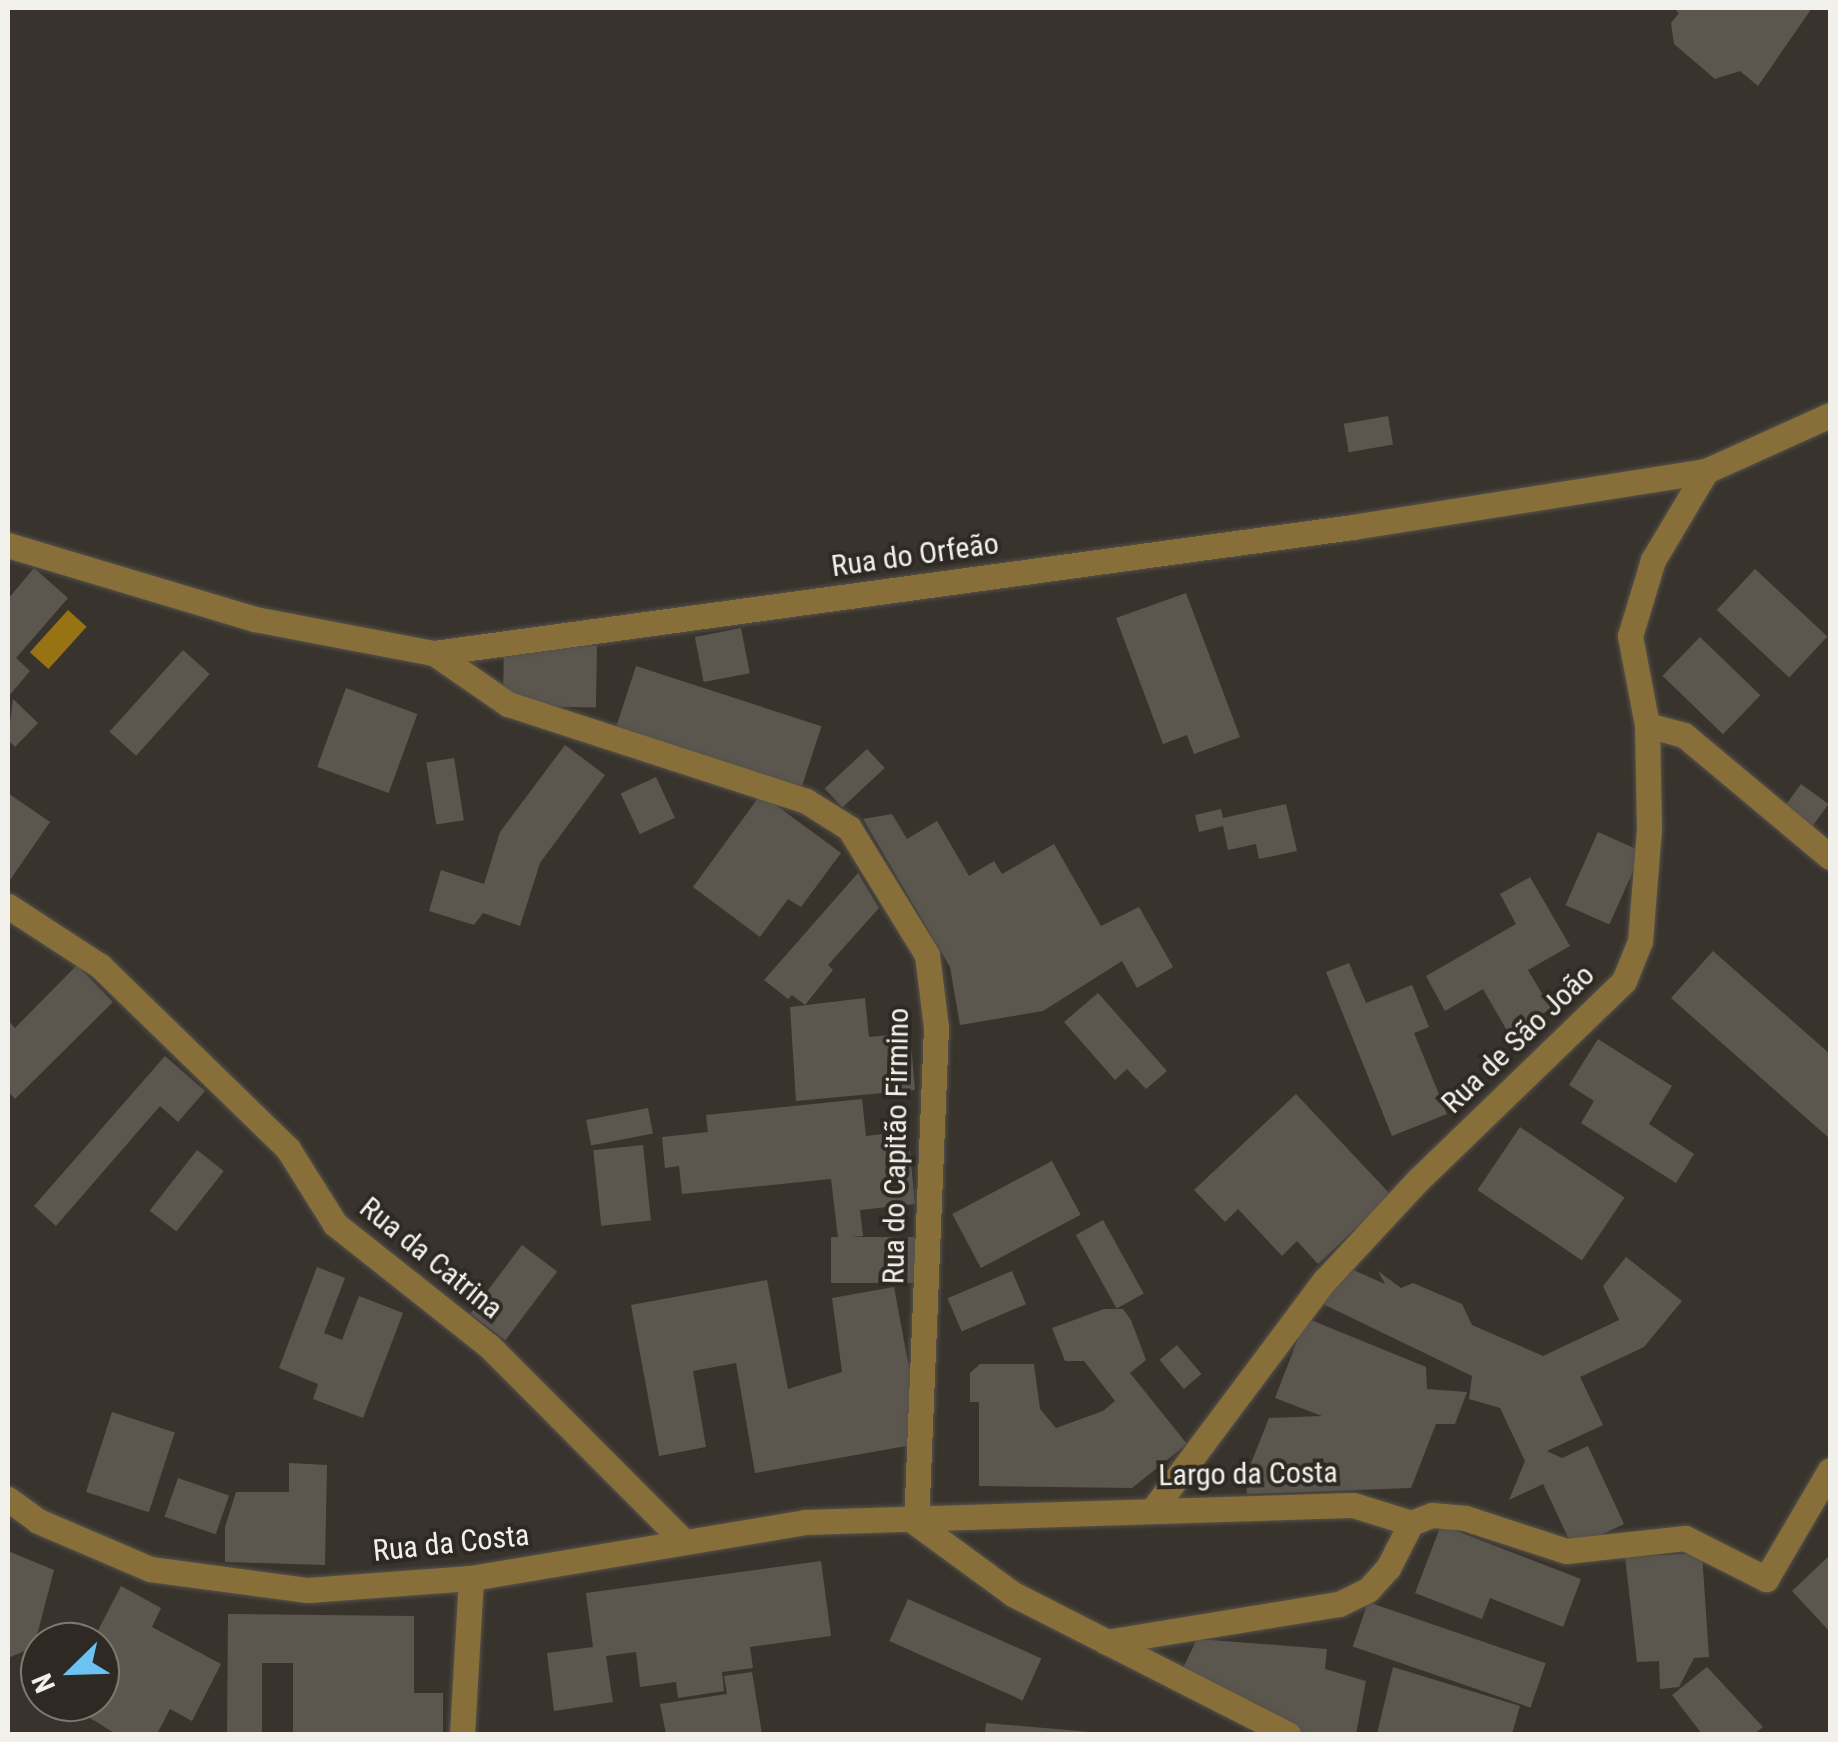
<!DOCTYPE html>
<meta charset="utf-8">
<style>
body{margin:0}
#map{position:relative;width:1838px;height:1742px;overflow:hidden;background:#38342d;font-family:"Roboto Condensed",sans-serif}
div>[style]{position:absolute}
.water>*{inset:0;background:#987313;transform-origin:0 0}
.building>*{inset:0;background:#5b574f;transform-origin:0 0}
.roads{filter:drop-shadow(0 0 2px #56524b) drop-shadow(0 0 2px #56524b)}
.minor>*{height:25px;margin:-12.5px;padding:0 12.5px;transform-origin:12.5px;border-radius:12.5px;background:#886f3a}
span{translate:-50% -50%;white-space:nowrap;text-align:center;line-height:1.15;-webkit-text-stroke:8px #2e2a23;paint-order:stroke}
.street-label{font-size:30px;color:#f2f0eb}
.frame{position:absolute;inset:0;border:10px solid #f2f0eb;pointer-events:none}
.north{position:absolute;left:20px;top:1622px;width:100px;height:100px;box-sizing:border-box;background:#2e2a23;border:2px solid #7c7973;border-radius:50%;rotate:247deg;font-size:28px;font-weight:700;line-height:40px;text-align:center;color:#f2f0eb}
.north::after{content:'';display:block;margin:auto;width:35px;height:45px;background:#6cc3f2;clip-path:polygon(50% 0,100% 100%,50% 72%,0 100%)}
</style>
<div id="map">
<div class="water">
<i style="left:68px;top:610px;width:25px;height:57px;rotate:42deg"></i>
</div>
<div class="building">
<i style="clip-path:polygon(1673px 8px,1812px 8px,1758px 86px,1740px 71px,1715px 79px,1674px 44px,1671px 23px,1679px 13px)"></i>
<i style="left:1388px;top:416px;width:29px;height:45px;rotate:80deg"></i>
<i style="clip-path:polygon(34px 568px,68px 598px,16px 658px,30px 671px,8px 697px,8px 599px)"></i>
<i style="left:1755px;top:569px;width:99px;height:56px;rotate:43deg"></i>
<i style="clip-path:polygon(1186px 593px,1240px 737px,1194px 754px,1187px 735px,1163px 744px,1116px 618px)"></i>
<i style="left:741px;top:628px;width:46px;height:47px;rotate:79deg"></i>
<i style="left:1700px;top:637px;width:84px;height:54px;rotate:44deg"></i>
<i style="left:504px;top:644px;width:93px;height:62px;rotate:1deg"></i>
<i style="left:183px;top:650px;width:36px;height:110px;rotate:42deg"></i>
<i style="left:636px;top:666px;width:195px;height:65px;rotate:18deg"></i>
<i style="left:346px;top:688px;width:76px;height:84px;rotate:20deg"></i>
<i style="clip-path:polygon(13px 699px,38px 723px,15px 747px,8px 740px)"></i>
<i style="clip-path:polygon(565px 745px,605px 775px,540px 863px,520px 926px,483px 913px,474px 925px,429px 911px,441px 870px,484px 884px,500px 832px)"></i>
<i style="left:867px;top:749px;width:26px;height:58px;rotate:47deg"></i>
<i style="left:454px;top:758px;width:63px;height:28px;rotate:81deg"></i>
<i style="left:656px;top:777px;width:45px;height:39px;rotate:65deg"></i>
<i style="left:1801px;top:784px;width:34px;height:29px;rotate:36deg"></i>
<i style="clip-path:polygon(8px 793px,50px 822px,8px 883px)"></i>
<i style="clip-path:polygon(761px 794px,841px 853px,801px 907px,788px 899px,760px 937px,693px 887px)"></i>
<i style="clip-path:polygon(1286px 804px,1297px 851px,1259px 859px,1256px 844px,1228px 850px,1223px 826px,1199px 832px,1195px 815px,1221px 809px,1223px 818px)"></i>
<i style="clip-path:polygon(892px 814px,907px 839px,937px 821px,969px 876px,994px 861px,1002px 874px,1054px 844px,1101px 926px,1139px 907px,1173px 967px,1137px 988px,1122px 961px,1043px 1011px,960px 1025px,950px 967px,863px 819px)"></i>
<i style="left:1598px;top:832px;width:48px;height:80px;rotate:24deg"></i>
<i style="clip-path:polygon(858px 873px,879px 908px,828px 965px,833px 970px,805px 1005px,792px 995px,788px 999px,764px 980px)"></i>
<i style="clip-path:polygon(1530px 877px,1570px 946px,1528px 970px,1551px 1009px,1509px 1034px,1483px 989px,1445px 1011px,1426px 976px,1516px 924px,1500px 894px)"></i>
<i style="clip-path:polygon(1713px 951px,1830px 1054px,1830px 1139px,1671px 998px)"></i>
<i style="clip-path:polygon(1349px 963px,1366px 1003px,1412px 985px,1429px 1027px,1414px 1033px,1447px 1114px,1392px 1136px,1326px 972px)"></i>
<i style="clip-path:polygon(77px 965px,113px 1002px,15px 1099px,8px 1091px,8px 1020px,15px 1028px)"></i>
<i style="clip-path:polygon(1098px 993px,1167px 1071px,1146px 1089px,1127px 1069px,1115px 1080px,1064px 1022px)"></i>
<i style="clip-path:polygon(865px 998px,869px 1037px,910px 1033px,915px 1090px,796px 1101px,790px 1007px)"></i>
<i style="clip-path:polygon(1598px 1039px,1672px 1086px,1649px 1124px,1694px 1154px,1676px 1183px,1581px 1123px,1594px 1101px,1569px 1085px)"></i>
<i style="clip-path:polygon(165px 1056px,205px 1091px,178px 1122px,160px 1106px,56px 1226px,34px 1206px)"></i>
<i style="clip-path:polygon(1296px 1094px,1391px 1195px,1318px 1264px,1297px 1241px,1282px 1256px,1238px 1209px,1225px 1222px,1194px 1190px)"></i>
<i style="clip-path:polygon(862px 1099px,866px 1136px,908px 1131px,915px 1204px,860px 1210px,863px 1236px,838px 1238px,831px 1179px,682px 1194px,679px 1166px,665px 1168px,662px 1137px,708px 1132px,706px 1115px)"></i>
<i style="left:648px;top:1108px;width:26px;height:63px;rotate:79deg"></i>
<i style="left:1520px;top:1127px;width:126px;height:76px;rotate:34deg"></i>
<i style="left:643px;top:1145px;width:76px;height:50px;rotate:84deg"></i>
<i style="left:197px;top:1150px;width:34px;height:77px;rotate:38deg"></i>
<i style="left:1052px;top:1161px;width:61px;height:113px;rotate:62deg"></i>
<i style="left:1103px;top:1220px;width:84px;height:31px;rotate:61deg"></i>
<i style="left:915px;top:1237px;width:46px;height:84px;rotate:90deg"></i>
<i style="left:522px;top:1245px;width:44px;height:86px;rotate:37deg"></i>
<i style="clip-path:polygon(1626px 1257px,1682px 1301px,1644px 1347px,1580px 1377px,1603px 1425px,1547px 1451px,1562px 1458px,1588px 1446px,1624px 1524px,1573px 1548px,1543px 1484px,1509px 1500px,1525px 1461px,1500px 1408px,1469px 1399px,1472px 1376px,1323px 1304px,1351px 1269px,1385px 1284px,1378px 1271px,1401px 1288px,1413px 1283px,1462px 1304px,1472px 1325px,1543px 1356px,1619px 1320px,1603px 1286px)"></i>
<i style="clip-path:polygon(317px 1267px,345px 1278px,324px 1333px,342px 1340px,359px 1296px,403px 1313px,363px 1418px,313px 1399px,318px 1384px,279px 1368px)"></i>
<i style="left:1012px;top:1271px;width:36px;height:70px;rotate:67deg"></i>
<i style="clip-path:polygon(767px 1280px,788px 1389px,842px 1372px,832px 1298px,894px 1287px,923px 1443px,755px 1473px,736px 1363px,693px 1371px,706px 1447px,659px 1456px,631px 1305px)"></i>
<i style="clip-path:polygon(1104px 1309px,1123px 1309px,1131px 1320px,1146px 1360px,1130px 1373px,1187px 1444px,1132px 1488px,979px 1486px,979px 1402px,970px 1402px,970px 1373px,980px 1364px,1034px 1364px,1040px 1409px,1056px 1428px,1103px 1411px,1115px 1401px,1084px 1361px,1065px 1361px,1052px 1328px)"></i>
<i style="clip-path:polygon(1306px 1318px,1426px 1367px,1427px 1389px,1467px 1392px,1455px 1424px,1436px 1424px,1411px 1488px,1247px 1494px,1246px 1476px,1269px 1418px,1322px 1416px,1275px 1398px)"></i>
<i style="left:1177px;top:1345px;width:38px;height:23px;rotate:50deg"></i>
<i style="left:112px;top:1412px;width:66px;height:84px;rotate:18deg"></i>
<i style="clip-path:polygon(289px 1463px,327px 1465px,325px 1565px,225px 1562px,225px 1527px,236px 1492px,289px 1492px)"></i>
<i style="left:178px;top:1478px;width:54px;height:41px;rotate:19deg"></i>
<i style="clip-path:polygon(1441px 1525px,1581px 1579px,1563px 1627px,1490px 1598px,1482px 1619px,1415px 1593px)"></i>
<i style="clip-path:polygon(8px 1551px,54px 1570px,34px 1647px,8px 1658px)"></i>
<i style="clip-path:polygon(1702px 1553px,1709px 1657px,1694px 1658px,1679px 1687px,1660px 1689px,1659px 1661px,1637px 1662px,1625px 1557px)"></i>
<i style="clip-path:polygon(1830px 1555px,1830px 1632px,1792px 1591px)"></i>
<i style="clip-path:polygon(821px 1561px,831px 1636px,750px 1647px,753px 1668px,722px 1672px,724px 1691px,678px 1698px,676px 1682px,640px 1687px,636px 1652px,606px 1656px,613px 1702px,554px 1711px,547px 1653px,593px 1647px,586px 1593px)"></i>
<i style="clip-path:polygon(121px 1586px,161px 1608px,152px 1627px,221px 1664px,192px 1721px,170px 1709px,157px 1734px,116px 1734px,64px 1702px,100px 1702px,100px 1642px,92px 1642px)"></i>
<i style="left:908px;top:1599px;width:146px;height:46px;rotate:24deg"></i>
<i style="left:1368px;top:1602px;width:188px;height:47px;rotate:19deg"></i>
<i style="clip-path:polygon(228px 1614px,414px 1616px,414px 1693px,443px 1693px,443px 1734px,293px 1734px,293px 1663px,262px 1663px,262px 1734px,227px 1734px)"></i>
<i style="clip-path:polygon(1197px 1639px,1327px 1649px,1325px 1669px,1366px 1681px,1356px 1734px,1307px 1734px,1183px 1668px)"></i>
<i style="clip-path:polygon(1393px 1667px,1520px 1706px,1512px 1734px,1377px 1734px)"></i>
<i style="clip-path:polygon(1707px 1667px,1763px 1727px,1754px 1734px,1702px 1734px,1672px 1695px)"></i>
<i style="clip-path:polygon(752px 1672px,762px 1734px,666px 1734px,660px 1704px,727px 1694px,724px 1676px)"></i>
<i style="clip-path:polygon(986px 1723px,1090px 1732px,1090px 1734px,985px 1734px)"></i>
</div>
<div class="roads">
<div class="minor">
<i style="left:8px;top:545px;width:258px;rotate:16.7deg"></i>
<i style="left:255px;top:619px;width:182px;rotate:10.8deg"></i>
<i style="left:434px;top:653px;width:928px;rotate:-7.81deg"></i>
<i style="left:1353px;top:527px;width:357px;rotate:-9deg"></i>
<i style="left:1706px;top:471px;width:136px;rotate:-24.3deg"></i>
<i style="left:434px;top:653px;width:90px;rotate:34.6deg"></i>
<i style="left:508px;top:704px;width:313px;rotate:18deg"></i>
<i style="left:806px;top:801px;width:51px;rotate:32.1deg"></i>
<i style="left:849px;top:828px;width:149px;rotate:58.4deg"></i>
<i style="left:927px;top:955px;width:73px;rotate:82.9deg"></i>
<i style="left:936px;top:1027px;width:496px;rotate:92.3deg"></i>
<i style="left:1647px;top:725px;width:38px;rotate:15deg"></i>
<i style="left:1684px;top:735px;width:190px;rotate:39.9deg"></i>
<i style="left:8px;top:906px;width:110px;rotate:33.1deg"></i>
<i style="left:100px;top:966px;width:262px;rotate:44.2deg"></i>
<i style="left:288px;top:1149px;width:89px;rotate:57.9deg"></i>
<i style="left:335px;top:1224px;width:196px;rotate:38.4deg"></i>
<i style="left:489px;top:1346px;width:276px;rotate:45.1deg"></i>
<i style="left:8px;top:1499px;width:37px;rotate:36deg"></i>
<i style="left:38px;top:1521px;width:122px;rotate:23.2deg"></i>
<i style="left:150px;top:1569px;width:159px;rotate:7.6deg"></i>
<i style="left:308px;top:1590px;width:163px;rotate:-4.2deg"></i>
<i style="left:471px;top:1578px;width:339px;rotate:-9.5deg"></i>
<i style="left:805px;top:1522px;width:548px;rotate:-1.78deg"></i>
<i style="left:1353px;top:1505px;width:61px;rotate:17.2deg"></i>
<i style="left:1155px;top:1507px;width:284px;rotate:-53.2deg"></i>
<i style="left:1325px;top:1280px;width:137px;rotate:-47.1deg"></i>
<i style="left:1418px;top:1180px;width:286px;rotate:-44deg"></i>
<i style="left:1624px;top:981px;width:43px;rotate:-68.2deg"></i>
<i style="left:1640px;top:941px;width:113px;rotate:-85.4deg"></i>
<i style="left:1649px;top:828px;width:103px;rotate:-91.1deg"></i>
<i style="left:1647px;top:725px;width:91px;rotate:-100.8deg"></i>
<i style="left:1630px;top:636px;width:79px;rotate:-73.2deg"></i>
<i style="left:1653px;top:560px;width:104px;rotate:-59.2deg"></i>
<i style="left:916px;top:1523px;width:120px;rotate:36.2deg"></i>
<i style="left:1013px;top:1594px;width:309px;rotate:27deg"></i>
<i style="left:1411px;top:1523px;width:22px;rotate:-21deg"></i>
<i style="left:1432px;top:1515px;width:33px;rotate:5deg"></i>
<i style="left:1465px;top:1518px;width:106px;rotate:18.1deg"></i>
<i style="left:1566px;top:1551px;width:120px;rotate:-6.2deg"></i>
<i style="left:1685px;top:1538px;width:91px;rotate:26.8deg"></i>
<i style="left:1766px;top:1579px;width:126px;rotate:-59.6deg"></i>
<i style="left:1106px;top:1642px;width:236px;rotate:-9.3deg"></i>
<i style="left:1339px;top:1604px;width:32px;rotate:-26deg"></i>
<i style="left:1368px;top:1590px;width:30px;rotate:-48deg"></i>
<i style="left:1388px;top:1568px;width:51px;rotate:-62.9deg"></i>
<i style="left:462px;top:1734px;width:156px;rotate:-86.7deg"></i>
</div>
</div>
<div class="street-label">
<span style="left:915px;top:555px;rotate:-8deg">Rua do Orfeão</span>
<span style="left:1518px;top:1039px;rotate:-44deg">Rua de São João</span>
<span style="left:896px;top:1146px;rotate:-89deg">Rua do Capitão Firmino</span>
<span style="left:431px;top:1258px;rotate:39deg">Rua da Catrina</span>
<span style="left:1248px;top:1474px;rotate:-1deg">Largo da Costa</span>
<span style="left:451px;top:1543px;rotate:-6deg">Rua da Costa</span>
</div>
<div class="frame"></div>
<div class="north">N</div>
</div>
